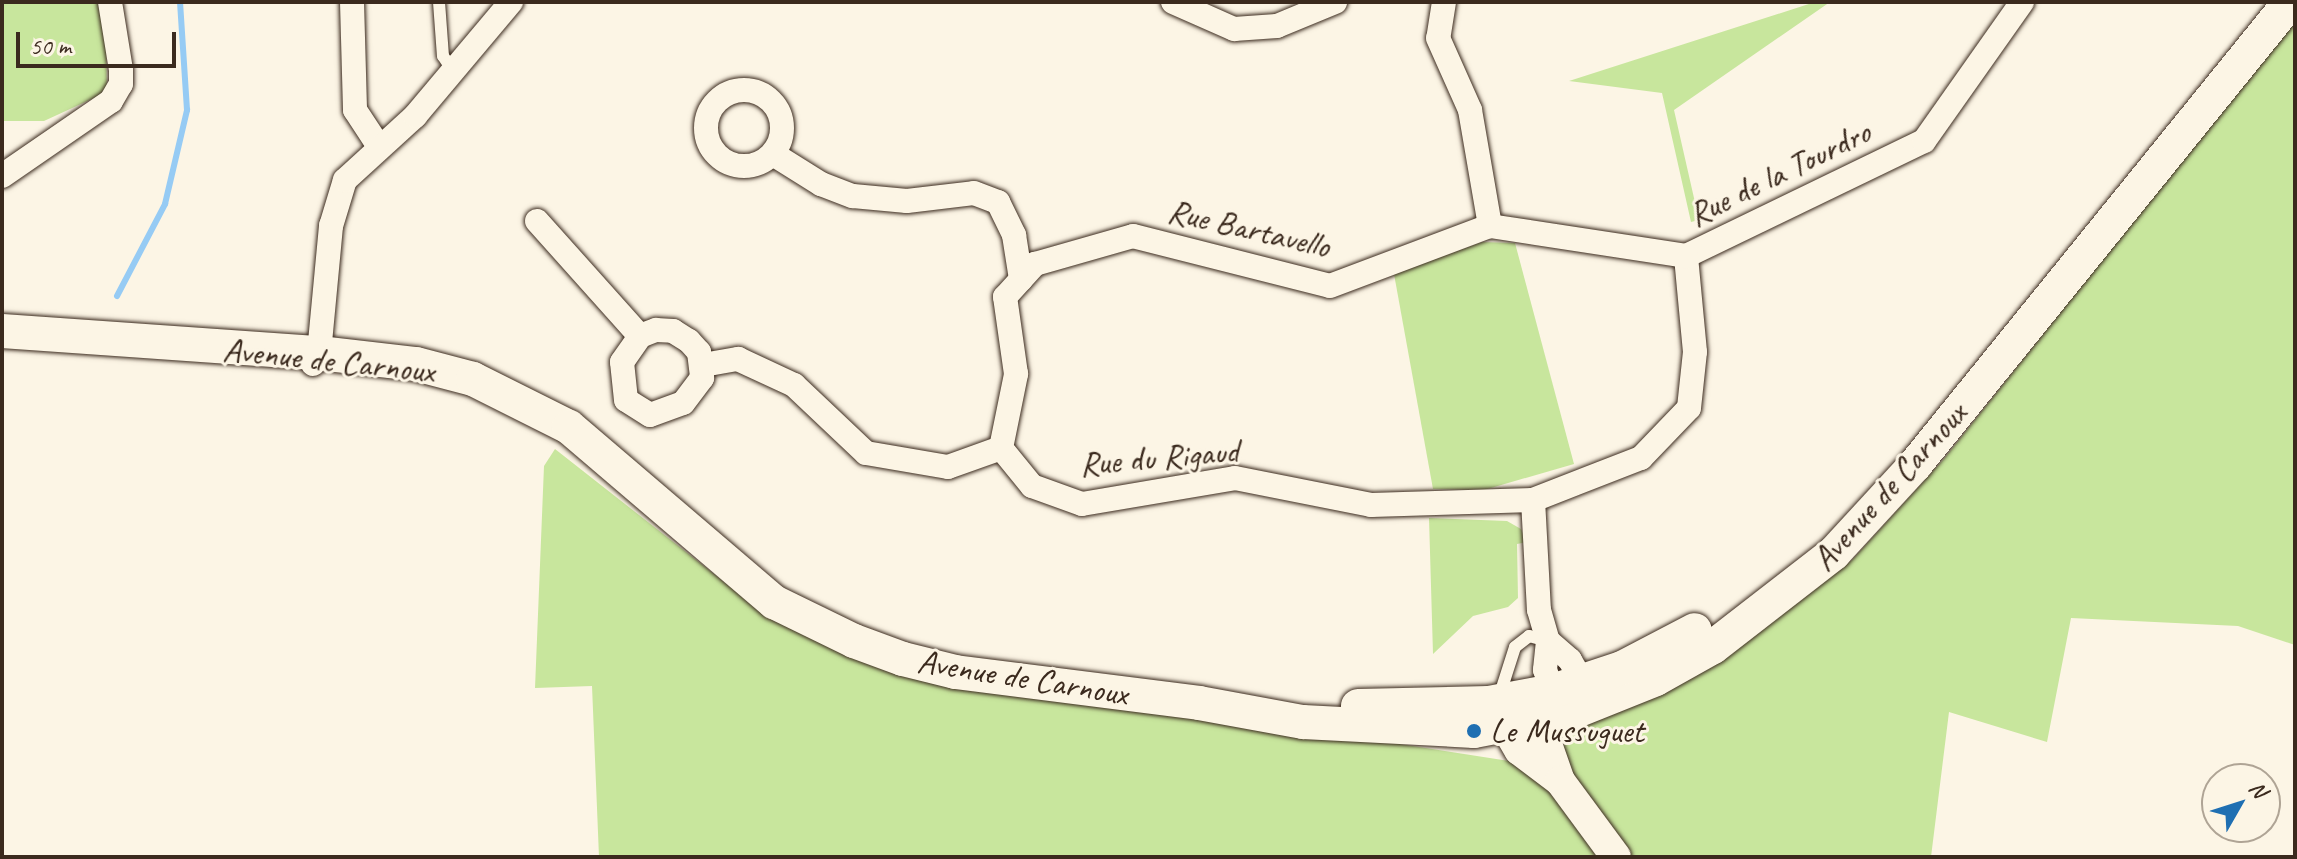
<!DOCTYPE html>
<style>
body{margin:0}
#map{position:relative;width:2297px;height:859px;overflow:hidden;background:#fcf5e5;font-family:Caveat,sans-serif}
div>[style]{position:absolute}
.green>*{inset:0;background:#c8e69d}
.stream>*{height:6px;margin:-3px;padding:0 3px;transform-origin:3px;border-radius:3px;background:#96cbf4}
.roads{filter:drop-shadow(0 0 2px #3b2a1e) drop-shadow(0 0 2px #3b2a1e)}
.service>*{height:12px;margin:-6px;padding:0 6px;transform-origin:6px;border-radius:6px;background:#fcf5e5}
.minor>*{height:24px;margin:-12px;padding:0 12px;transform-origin:12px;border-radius:12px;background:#fcf5e5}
.minor>.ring{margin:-12px;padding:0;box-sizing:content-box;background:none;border:24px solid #fcf5e5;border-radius:50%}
.tertiary>*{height:30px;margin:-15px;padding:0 15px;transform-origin:15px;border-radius:15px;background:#fcf5e5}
.secondary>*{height:34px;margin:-17px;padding:0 17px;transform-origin:17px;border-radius:17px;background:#fcf5e5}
.dots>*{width:22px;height:22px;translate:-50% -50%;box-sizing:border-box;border:4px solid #fcf5e5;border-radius:50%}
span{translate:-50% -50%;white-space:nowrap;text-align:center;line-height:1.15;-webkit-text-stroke:6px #fcf5e5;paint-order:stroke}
.street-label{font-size:34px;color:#3b2a1e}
.poi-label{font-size:34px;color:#3b2a1e}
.left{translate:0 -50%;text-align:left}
.frame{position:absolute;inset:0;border:4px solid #3b2a1e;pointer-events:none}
.north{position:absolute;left:2201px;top:763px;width:80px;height:80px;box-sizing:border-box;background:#fcf5e5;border:2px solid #afa495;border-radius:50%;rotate:51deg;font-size:22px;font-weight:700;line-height:32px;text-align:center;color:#3b2a1e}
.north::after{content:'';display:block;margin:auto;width:28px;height:36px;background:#1f6fb2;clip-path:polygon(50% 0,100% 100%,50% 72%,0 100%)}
.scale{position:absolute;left:16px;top:32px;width:160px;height:36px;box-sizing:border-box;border:4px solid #3b2a1e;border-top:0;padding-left:10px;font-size:24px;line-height:28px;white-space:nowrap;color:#3b2a1e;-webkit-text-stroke:6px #fcf5e5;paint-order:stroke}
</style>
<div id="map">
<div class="green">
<i style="clip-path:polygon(2px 2px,105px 2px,107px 92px,44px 121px,2px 121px)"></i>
<i style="clip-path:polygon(1815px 2px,1830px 2px,1674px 110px,1699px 220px,1691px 222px,1662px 93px,1569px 81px)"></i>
<i style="clip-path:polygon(2295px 18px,2295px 645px,2238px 626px,2071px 618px,2047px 742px,1949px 712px,1931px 857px,1630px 857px,1569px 773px,1561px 731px,1731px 654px,1852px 560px,1943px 460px)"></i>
<i style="clip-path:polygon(1482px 242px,1515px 243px,1574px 464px,1484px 490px,1433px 489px,1394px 274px)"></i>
<i style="clip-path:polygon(555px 449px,774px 621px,874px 662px,1509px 761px,1548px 784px,1601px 857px,599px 857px,592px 686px,535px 688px,544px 466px)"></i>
<i style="clip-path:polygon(1429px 518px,1507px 521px,1521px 529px,1527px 542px,1517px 544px,1518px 598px,1508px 607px,1473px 616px,1433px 654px)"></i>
</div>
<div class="stream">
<i style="left:117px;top:296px;width:104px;rotate:-62.4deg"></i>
<i style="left:165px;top:204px;width:97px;rotate:-76.8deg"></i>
<i style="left:187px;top:110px;width:108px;rotate:-93.7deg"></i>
</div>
<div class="roads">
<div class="service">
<i style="left:439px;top:2px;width:54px;rotate:85.8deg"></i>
<i style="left:443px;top:56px;width:18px;rotate:56deg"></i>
<i style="left:1500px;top:694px;width:49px;rotate:-72.3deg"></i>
<i style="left:1515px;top:647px;width:18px;rotate:-38deg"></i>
<i style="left:1529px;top:636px;width:20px;rotate:15deg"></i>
</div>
<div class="minor">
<i style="left:352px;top:2px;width:108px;rotate:88.4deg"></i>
<i style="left:355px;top:110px;width:45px;rotate:56.7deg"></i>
<i style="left:1173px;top:2px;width:67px;rotate:23.9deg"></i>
<i style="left:1234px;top:29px;width:43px;rotate:-4deg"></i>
<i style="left:1277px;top:26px;width:63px;rotate:-22.5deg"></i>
<i style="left:1444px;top:2px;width:36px;rotate:99deg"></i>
<i style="left:1438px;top:38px;width:79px;rotate:66deg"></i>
<i style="left:1470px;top:110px;width:118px;rotate:80.2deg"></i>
<i class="ring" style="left:706px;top:90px;width:52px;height:52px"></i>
<i style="left:773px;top:154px;width:57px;rotate:32deg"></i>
<i style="left:821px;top:184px;width:34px;rotate:21deg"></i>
<i style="left:853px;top:196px;width:54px;rotate:5.3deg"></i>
<i style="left:907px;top:201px;width:67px;rotate:-6.8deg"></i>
<i style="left:974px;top:193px;width:26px;rotate:21deg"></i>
<i style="left:998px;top:202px;width:37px;rotate:64deg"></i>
<i style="left:1014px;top:235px;width:45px;rotate:81deg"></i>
<i style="left:2px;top:176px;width:132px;rotate:-34.5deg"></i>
<i style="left:111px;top:101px;width:20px;rotate:-60deg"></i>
<i style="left:121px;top:84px;width:14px;rotate:-90deg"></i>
<i style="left:121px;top:70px;width:69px;rotate:-99.2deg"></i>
<i style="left:537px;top:221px;width:154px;rotate:48.2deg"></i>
<i style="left:656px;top:330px;width:17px;rotate:3deg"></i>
<i style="left:673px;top:331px;width:19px;rotate:32deg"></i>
<i style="left:689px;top:341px;width:15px;rotate:48deg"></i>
<i style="left:699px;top:352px;width:26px;rotate:83deg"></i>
<i style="left:702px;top:378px;width:31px;rotate:127deg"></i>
<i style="left:683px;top:403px;width:35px;rotate:160deg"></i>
<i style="left:650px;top:415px;width:28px;rotate:-148deg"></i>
<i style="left:626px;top:400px;width:38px;rotate:-96deg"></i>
<i style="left:622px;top:362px;width:32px;rotate:-55deg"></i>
<i style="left:640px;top:336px;width:17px;rotate:-21deg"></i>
<i style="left:313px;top:364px;width:13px;rotate:-61deg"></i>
<i style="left:319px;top:353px;width:128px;rotate:-84.6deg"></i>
<i style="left:331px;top:226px;width:48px;rotate:-73.1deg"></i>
<i style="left:345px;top:180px;width:95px;rotate:-42.4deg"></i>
<i style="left:415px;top:116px;width:149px;rotate:-49.9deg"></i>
<i style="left:703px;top:365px;width:36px;rotate:-10deg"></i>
<i style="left:738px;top:359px;width:62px;rotate:24.9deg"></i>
<i style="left:794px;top:385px;width:99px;rotate:43.4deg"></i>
<i style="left:866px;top:453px;width:83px;rotate:9.7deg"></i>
<i style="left:948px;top:467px;width:56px;rotate:-19.7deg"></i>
<i style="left:1001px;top:448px;width:49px;rotate:50.8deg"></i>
<i style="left:1032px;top:486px;width:53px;rotate:19.8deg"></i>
<i style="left:1082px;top:504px;width:155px;rotate:-9.6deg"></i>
<i style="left:1235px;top:478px;width:139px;rotate:11.2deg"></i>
<i style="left:1371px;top:505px;width:162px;rotate:-1.8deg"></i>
<i style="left:1533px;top:500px;width:116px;rotate:-21.3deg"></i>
<i style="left:1641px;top:458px;width:69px;rotate:-46.2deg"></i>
<i style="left:1689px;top:408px;width:56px;rotate:-83.9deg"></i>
<i style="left:1695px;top:352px;width:96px;rotate:-95.4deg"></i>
<i style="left:1686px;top:256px;width:264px;rotate:-25.8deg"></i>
<i style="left:1924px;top:141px;width:170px;rotate:-54.8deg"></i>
<i style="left:1001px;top:448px;width:76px;rotate:-78.5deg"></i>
<i style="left:1016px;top:374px;width:78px;rotate:-98.1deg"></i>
<i style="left:1005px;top:297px;width:45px;rotate:-47.7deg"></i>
<i style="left:1035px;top:264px;width:102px;rotate:-15.9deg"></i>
<i style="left:1133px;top:236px;width:203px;rotate:14.2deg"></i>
<i style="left:1330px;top:286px;width:171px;rotate:-20.6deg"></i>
<i style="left:1490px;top:226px;width:198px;rotate:8.7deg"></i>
<i style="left:1533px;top:500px;width:110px;rotate:86.9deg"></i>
<i style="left:1539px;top:610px;width:32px;rotate:74deg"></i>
<i style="left:1548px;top:641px;width:29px;rotate:96deg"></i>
<i style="left:1545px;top:670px;width:22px;rotate:69deg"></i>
<i style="left:1553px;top:691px;width:30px;rotate:45deg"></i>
<i style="left:1574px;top:712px;width:32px;rotate:-76deg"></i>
<i style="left:1582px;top:681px;width:24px;rotate:-120deg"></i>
<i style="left:1570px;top:660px;width:29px;rotate:-139deg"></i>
</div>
<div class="tertiary">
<i style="left:1560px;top:781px;width:51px;rotate:-142.9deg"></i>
<i style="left:1519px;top:750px;width:16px;rotate:-120deg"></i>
<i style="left:1511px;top:736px;width:18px;rotate:-90deg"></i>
<i style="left:1511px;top:718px;width:23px;rotate:-67deg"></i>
<i style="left:1520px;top:697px;width:31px;rotate:52deg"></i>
<i style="left:1539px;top:721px;width:64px;rotate:70.7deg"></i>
<i style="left:1560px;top:781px;width:94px;rotate:53.6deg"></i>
</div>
<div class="secondary">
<i style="left:2px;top:331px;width:318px;rotate:4deg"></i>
<i style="left:319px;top:353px;width:98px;rotate:6.5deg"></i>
<i style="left:416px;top:364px;width:59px;rotate:14.7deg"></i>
<i style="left:473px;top:379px;width:107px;rotate:26.6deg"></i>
<i style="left:569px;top:427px;width:270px;rotate:40.5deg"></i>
<i style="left:774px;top:602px;width:89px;rotate:26deg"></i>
<i style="left:854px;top:641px;width:52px;rotate:20.2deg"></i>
<i style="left:903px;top:659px;width:54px;rotate:14deg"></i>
<i style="left:955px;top:672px;width:246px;rotate:7.2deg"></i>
<i style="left:1199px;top:703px;width:106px;rotate:10.4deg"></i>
<i style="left:1303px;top:722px;width:171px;rotate:3deg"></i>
<i style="left:1474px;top:731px;width:102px;rotate:-10.8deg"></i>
<i style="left:1574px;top:712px;width:88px;rotate:-21.9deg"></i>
<i style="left:1656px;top:679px;width:65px;rotate:-29.3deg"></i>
<i style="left:1713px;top:647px;width:153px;rotate:-37.8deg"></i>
<i style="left:1834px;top:553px;width:120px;rotate:-47.4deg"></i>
<i style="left:1915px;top:465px;width:596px;rotate:-50.99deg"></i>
<i style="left:1358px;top:706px;width:131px;rotate:-1.3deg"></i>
<i style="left:1489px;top:703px;width:65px;rotate:-10.6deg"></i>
<i style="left:1553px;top:691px;width:73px;rotate:-18.4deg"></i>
<i style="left:1622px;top:668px;width:82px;rotate:-27.5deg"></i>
</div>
</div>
<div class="dots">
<i style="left:1474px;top:731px;background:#1f6fb2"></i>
</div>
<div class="street-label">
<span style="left:1779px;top:173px;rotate:-26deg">Rue de la Tourdro</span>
<span style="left:1249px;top:228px;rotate:13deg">Rue Bartavello</span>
<span style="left:329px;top:360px;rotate:6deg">Avenue de Carnoux</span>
<span style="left:1159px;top:457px;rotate:-5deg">Rue du Rigaud</span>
<span style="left:1889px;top:486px;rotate:-48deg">Avenue de Carnoux</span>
<span style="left:1023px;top:677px;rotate:9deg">Avenue de Carnoux</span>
</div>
<div class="poi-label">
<span class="left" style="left:1490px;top:731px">Le Mussuguet</span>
</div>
<div class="frame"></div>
<div class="north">N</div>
<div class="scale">50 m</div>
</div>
